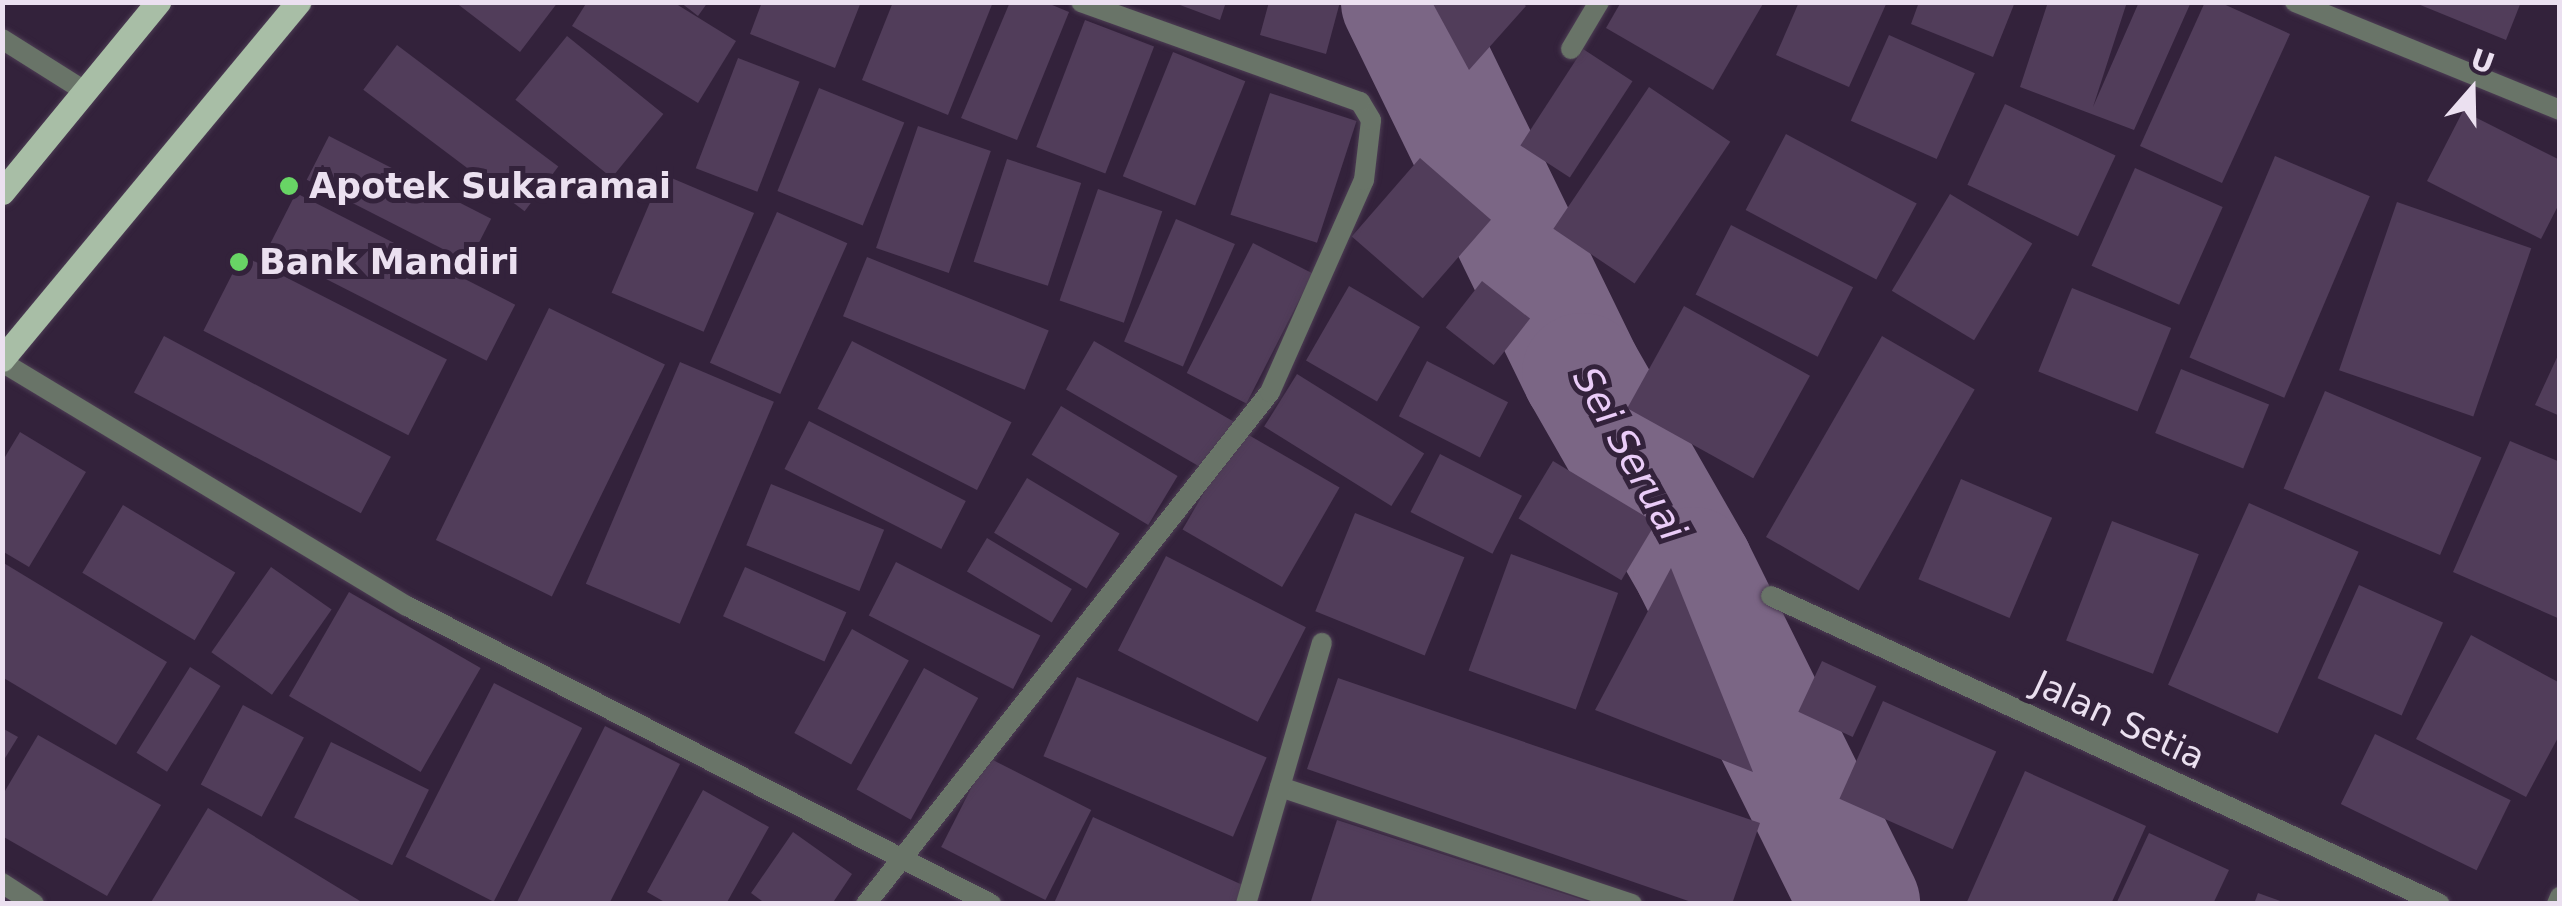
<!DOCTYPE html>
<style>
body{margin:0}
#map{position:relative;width:2562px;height:906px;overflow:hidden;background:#33223b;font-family:"DejaVu Sans",sans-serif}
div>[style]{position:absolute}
.river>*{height:120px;margin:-60px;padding:0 60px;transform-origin:60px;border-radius:60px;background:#7b6685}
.building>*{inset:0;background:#513d5a;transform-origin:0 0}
.roads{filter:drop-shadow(0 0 2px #4d3d54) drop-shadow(0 0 2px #4d3d54)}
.service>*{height:20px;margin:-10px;padding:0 10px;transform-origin:10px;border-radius:10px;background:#697468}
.minor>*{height:20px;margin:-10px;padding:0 10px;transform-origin:10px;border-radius:10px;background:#697468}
.primary>*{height:25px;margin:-12.5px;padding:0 12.5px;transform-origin:12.5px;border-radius:12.5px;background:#a8bea6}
.dots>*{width:28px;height:28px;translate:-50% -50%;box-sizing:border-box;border:5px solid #33223b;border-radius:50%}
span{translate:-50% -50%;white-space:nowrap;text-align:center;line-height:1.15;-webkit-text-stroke:10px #33223b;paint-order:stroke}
.poi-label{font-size:35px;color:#ebe0f0;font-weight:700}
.left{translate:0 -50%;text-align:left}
.street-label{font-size:35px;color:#ebe0f0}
.water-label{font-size:38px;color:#eaccf8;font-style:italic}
.frame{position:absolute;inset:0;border:5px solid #ebe0f0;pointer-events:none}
.north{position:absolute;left:2422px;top:40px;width:100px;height:100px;-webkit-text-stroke:8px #33223b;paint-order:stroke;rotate:20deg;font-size:28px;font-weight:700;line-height:40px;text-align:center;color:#ebe0f0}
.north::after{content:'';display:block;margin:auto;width:35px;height:45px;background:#ebe0f0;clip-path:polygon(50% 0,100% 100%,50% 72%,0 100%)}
</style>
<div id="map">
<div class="river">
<i style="left:1401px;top:2px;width:413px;rotate:64deg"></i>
<i style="left:1582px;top:373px;width:224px;rotate:60.2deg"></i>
<i style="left:1693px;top:567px;width:376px;rotate:63.6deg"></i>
</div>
<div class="building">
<i style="clip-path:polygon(455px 2px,558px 2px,520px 52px)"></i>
<i style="clip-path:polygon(587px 2px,673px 2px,736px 41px,698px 103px,572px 26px)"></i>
<i style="clip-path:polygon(680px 2px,708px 2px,698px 16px)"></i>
<i style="clip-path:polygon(762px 2px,861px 2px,835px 68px,750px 34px)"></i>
<i style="clip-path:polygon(893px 2px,993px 2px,948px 115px,862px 80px)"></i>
<i style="clip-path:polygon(1010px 2px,1045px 2px,1069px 12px,1017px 140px,961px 118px)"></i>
<i style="clip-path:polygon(1172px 2px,1226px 2px,1220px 20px)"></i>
<i style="clip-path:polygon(1269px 2px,1340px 2px,1326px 54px,1260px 35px)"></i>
<i style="clip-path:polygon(1432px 2px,1521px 2px,1526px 6px,1469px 70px)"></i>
<i style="clip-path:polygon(1621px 2px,1764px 2px,1713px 90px,1606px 28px)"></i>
<i style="clip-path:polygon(1799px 2px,1887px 2px,1849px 87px,1776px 55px)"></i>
<i style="clip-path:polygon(1919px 2px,2015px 2px,1993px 57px,1911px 24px)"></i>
<i style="clip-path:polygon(2048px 2px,2127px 2px,2093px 107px,2139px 2px,2191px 2px,2134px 130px,2020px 87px)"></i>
<i style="clip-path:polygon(2205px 2px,2219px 2px,2290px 34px,2222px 183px,2140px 146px)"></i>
<i style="clip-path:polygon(2413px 2px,2521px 2px,2506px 40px)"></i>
<i style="left:1085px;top:20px;width:74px;height:136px;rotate:21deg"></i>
<i style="left:1889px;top:35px;width:94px;height:94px;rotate:24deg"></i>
<i style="left:567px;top:36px;width:124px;height:82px;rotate:39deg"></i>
<i style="left:397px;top:45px;width:202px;height:56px;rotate:37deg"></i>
<i style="left:1583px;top:49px;width:59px;height:115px;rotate:33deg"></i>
<i style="left:1173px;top:52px;width:78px;height:134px;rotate:22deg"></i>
<i style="left:738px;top:58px;width:66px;height:118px;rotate:21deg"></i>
<i style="left:1649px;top:87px;width:98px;height:171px;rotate:34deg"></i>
<i style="left:819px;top:88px;width:92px;height:111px;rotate:22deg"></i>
<i style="left:1270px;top:93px;width:91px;height:128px;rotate:18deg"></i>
<i style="left:2005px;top:104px;width:122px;height:89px;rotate:25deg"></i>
<i style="clip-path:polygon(2463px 111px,2560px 160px,2560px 202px,2541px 239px,2427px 181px)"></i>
<i style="left:918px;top:126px;width:77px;height:129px;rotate:19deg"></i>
<i style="left:1786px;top:134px;width:148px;height:86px;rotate:28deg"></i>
<i style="left:329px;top:136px;width:182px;height:49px;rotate:27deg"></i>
<i style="left:2275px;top:156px;width:103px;height:219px;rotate:23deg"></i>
<i style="left:1420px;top:158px;width:94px;height:104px;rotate:41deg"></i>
<i style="left:1007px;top:159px;width:78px;height:108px;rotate:18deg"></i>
<i style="left:2135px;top:168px;width:96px;height:107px;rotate:24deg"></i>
<i style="left:662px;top:174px;width:100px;height:129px;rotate:23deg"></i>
<i style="left:1098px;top:189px;width:68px;height:118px;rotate:19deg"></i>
<i style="left:296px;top:193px;width:246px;height:63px;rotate:27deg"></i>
<i style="left:1950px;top:194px;width:96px;height:113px;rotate:31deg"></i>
<i style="left:2397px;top:202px;width:142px;height:178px;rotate:19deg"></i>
<i style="left:777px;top:212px;width:77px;height:165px;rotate:24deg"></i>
<i style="left:1176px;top:219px;width:64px;height:133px;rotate:23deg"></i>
<i style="left:1731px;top:225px;width:137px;height:78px;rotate:27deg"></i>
<i style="left:1253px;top:243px;width:67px;height:146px;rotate:27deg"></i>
<i style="left:242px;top:255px;width:230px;height:85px;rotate:27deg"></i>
<i style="left:867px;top:257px;width:196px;height:64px;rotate:22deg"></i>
<i style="left:1482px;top:281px;width:61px;height:59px;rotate:38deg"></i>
<i style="left:1349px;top:286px;width:82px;height:86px;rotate:30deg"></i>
<i style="left:2072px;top:288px;width:107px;height:90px;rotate:22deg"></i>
<i style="left:1684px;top:306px;width:144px;height:117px;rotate:29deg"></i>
<i style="left:549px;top:308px;width:129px;height:258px;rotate:26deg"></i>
<i style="left:164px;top:336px;width:257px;height:64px;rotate:28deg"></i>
<i style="left:1882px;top:336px;width:107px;height:232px;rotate:30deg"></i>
<i style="left:852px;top:341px;width:179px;height:76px;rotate:27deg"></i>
<i style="left:1094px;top:341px;width:163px;height:56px;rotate:30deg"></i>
<i style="clip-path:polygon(2560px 351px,2560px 416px,2535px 405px)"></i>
<i style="left:1427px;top:361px;width:91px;height:62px;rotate:27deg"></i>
<i style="left:680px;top:362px;width:102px;height:241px;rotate:23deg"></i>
<i style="left:2181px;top:369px;width:95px;height:69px;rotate:22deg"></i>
<i style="left:1297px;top:374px;width:150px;height:62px;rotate:32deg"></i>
<i style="left:2325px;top:391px;width:170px;height:106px;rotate:23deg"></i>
<i style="left:1061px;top:406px;width:136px;height:57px;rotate:31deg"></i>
<i style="left:809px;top:421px;width:176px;height:54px;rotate:27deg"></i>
<i style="left:1240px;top:430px;width:115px;height:115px;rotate:30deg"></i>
<i style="clip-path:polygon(20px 432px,86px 472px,29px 567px,2px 551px,2px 462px)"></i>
<i style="clip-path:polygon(2510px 441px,2560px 462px,2560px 619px,2453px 572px)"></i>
<i style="left:1440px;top:454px;width:92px;height:65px;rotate:27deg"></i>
<i style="left:1553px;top:461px;width:120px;height:67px;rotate:31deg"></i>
<i style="left:1027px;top:478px;width:108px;height:64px;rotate:31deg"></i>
<i style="left:1961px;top:479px;width:99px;height:109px;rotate:23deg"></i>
<i style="left:771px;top:484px;width:122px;height:66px;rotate:22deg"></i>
<i style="left:2249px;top:503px;width:120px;height:199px;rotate:24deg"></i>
<i style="left:123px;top:505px;width:131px;height:79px;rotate:31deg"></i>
<i style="left:1355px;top:513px;width:118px;height:106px;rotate:22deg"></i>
<i style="left:2112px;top:521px;width:93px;height:128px;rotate:21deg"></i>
<i style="left:987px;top:538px;width:99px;height:39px;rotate:31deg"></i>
<i style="left:1511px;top:554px;width:114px;height:124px;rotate:20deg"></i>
<i style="left:1166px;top:556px;width:157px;height:106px;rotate:27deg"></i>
<i style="clip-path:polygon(2px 562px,167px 662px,116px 745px,2px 677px)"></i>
<i style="left:896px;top:562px;width:162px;height:60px;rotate:27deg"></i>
<i style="left:271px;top:567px;width:74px;height:104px;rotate:35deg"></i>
<i style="left:745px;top:567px;width:111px;height:54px;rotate:24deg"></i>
<i style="clip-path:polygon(1671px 568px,1753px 772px,1595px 710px)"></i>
<i style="left:2359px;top:585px;width:92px;height:102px;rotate:24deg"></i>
<i style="left:349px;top:592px;width:152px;height:120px;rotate:30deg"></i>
<i style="left:852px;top:629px;width:65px;height:119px;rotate:29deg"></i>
<i style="clip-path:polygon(2471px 635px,2560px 683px,2560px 734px,2526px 797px,2416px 739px)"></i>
<i style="left:1822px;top:661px;width:60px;height:56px;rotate:25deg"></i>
<i style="left:190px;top:667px;width:36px;height:101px;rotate:32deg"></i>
<i style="left:924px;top:668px;width:62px;height:139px;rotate:29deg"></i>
<i style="left:1077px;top:677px;width:206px;height:86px;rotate:23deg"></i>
<i style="clip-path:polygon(1338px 678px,1760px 823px,1732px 904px,1697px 904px,1307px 769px)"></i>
<i style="left:494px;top:683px;width:99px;height:195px;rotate:27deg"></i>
<i style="left:1883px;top:701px;width:124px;height:107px;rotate:24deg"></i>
<i style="left:243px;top:705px;width:69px;height:90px;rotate:28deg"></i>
<i style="clip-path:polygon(605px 726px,680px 764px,609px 904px,516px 904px)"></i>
<i style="clip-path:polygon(2px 728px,18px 737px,2px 763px)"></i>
<i style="left:2375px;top:734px;width:151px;height:78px;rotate:26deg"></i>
<i style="clip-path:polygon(38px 735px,161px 805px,107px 896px,2px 836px,2px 796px)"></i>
<i style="left:331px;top:742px;width:109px;height:84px;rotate:26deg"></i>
<i style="left:987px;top:757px;width:117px;height:101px;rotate:27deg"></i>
<i style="clip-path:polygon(2025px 771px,2146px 826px,2111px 904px,1966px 904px)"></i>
<i style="clip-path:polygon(703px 790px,769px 827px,726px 904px,668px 904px,647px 892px)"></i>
<i style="clip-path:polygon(208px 808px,365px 904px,150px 904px)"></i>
<i style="clip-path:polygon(1093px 817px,1247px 887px,1240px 904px,1055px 901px)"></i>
<i style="clip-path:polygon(1337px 820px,1593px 903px,1593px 904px,1310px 904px)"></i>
<i style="clip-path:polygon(793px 832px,852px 874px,832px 904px,766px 904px,751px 893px)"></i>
<i style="clip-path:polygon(2149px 833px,2229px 870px,2213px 904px,2116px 904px)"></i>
<i style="clip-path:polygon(2258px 893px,2286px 903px,2286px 904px,2254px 904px)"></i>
</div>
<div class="roads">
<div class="service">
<i style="left:1280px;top:787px;width:371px;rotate:18.4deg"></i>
<i style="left:1246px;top:904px;width:272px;rotate:-73.8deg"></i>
</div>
<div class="minor">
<i style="left:2295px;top:2px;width:286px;rotate:22.2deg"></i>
<i style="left:2px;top:39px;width:99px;rotate:32.2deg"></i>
<i style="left:1571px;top:49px;width:55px;rotate:-59.2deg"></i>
<i style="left:2px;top:362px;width:473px;rotate:31.1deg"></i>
<i style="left:407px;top:606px;width:656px;rotate:27.03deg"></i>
<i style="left:1771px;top:596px;width:736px;rotate:24.72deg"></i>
<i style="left:2px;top:883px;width:38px;rotate:33deg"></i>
<i style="left:866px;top:904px;width:652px;rotate:-51.72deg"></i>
<i style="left:1270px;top:392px;width:232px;rotate:-66.1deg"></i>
<i style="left:1364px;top:180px;width:60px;rotate:-83.3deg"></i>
<i style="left:1371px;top:120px;width:21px;rotate:-121deg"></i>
<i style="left:1360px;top:102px;width:296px;rotate:-160.3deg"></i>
<i style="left:2557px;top:904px;width:8px;rotate:-67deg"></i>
</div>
<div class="primary">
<i style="left:2px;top:192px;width:246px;rotate:-50.6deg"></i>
<i style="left:2px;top:359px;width:464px;rotate:-50.3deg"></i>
</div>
</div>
<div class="dots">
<i style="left:289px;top:186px;background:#68d465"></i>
<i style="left:239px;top:262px;background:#68d465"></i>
</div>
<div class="poi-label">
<span class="left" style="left:309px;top:186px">Apotek Sukaramai</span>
<span class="left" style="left:259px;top:262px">Bank Mandiri</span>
</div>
<div class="street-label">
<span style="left:2119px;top:720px;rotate:25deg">Jalan Setia</span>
</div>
<div class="water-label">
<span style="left:1629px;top:454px;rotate:61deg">Sei Seruai</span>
</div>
<div class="frame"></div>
<div class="north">U</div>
</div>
